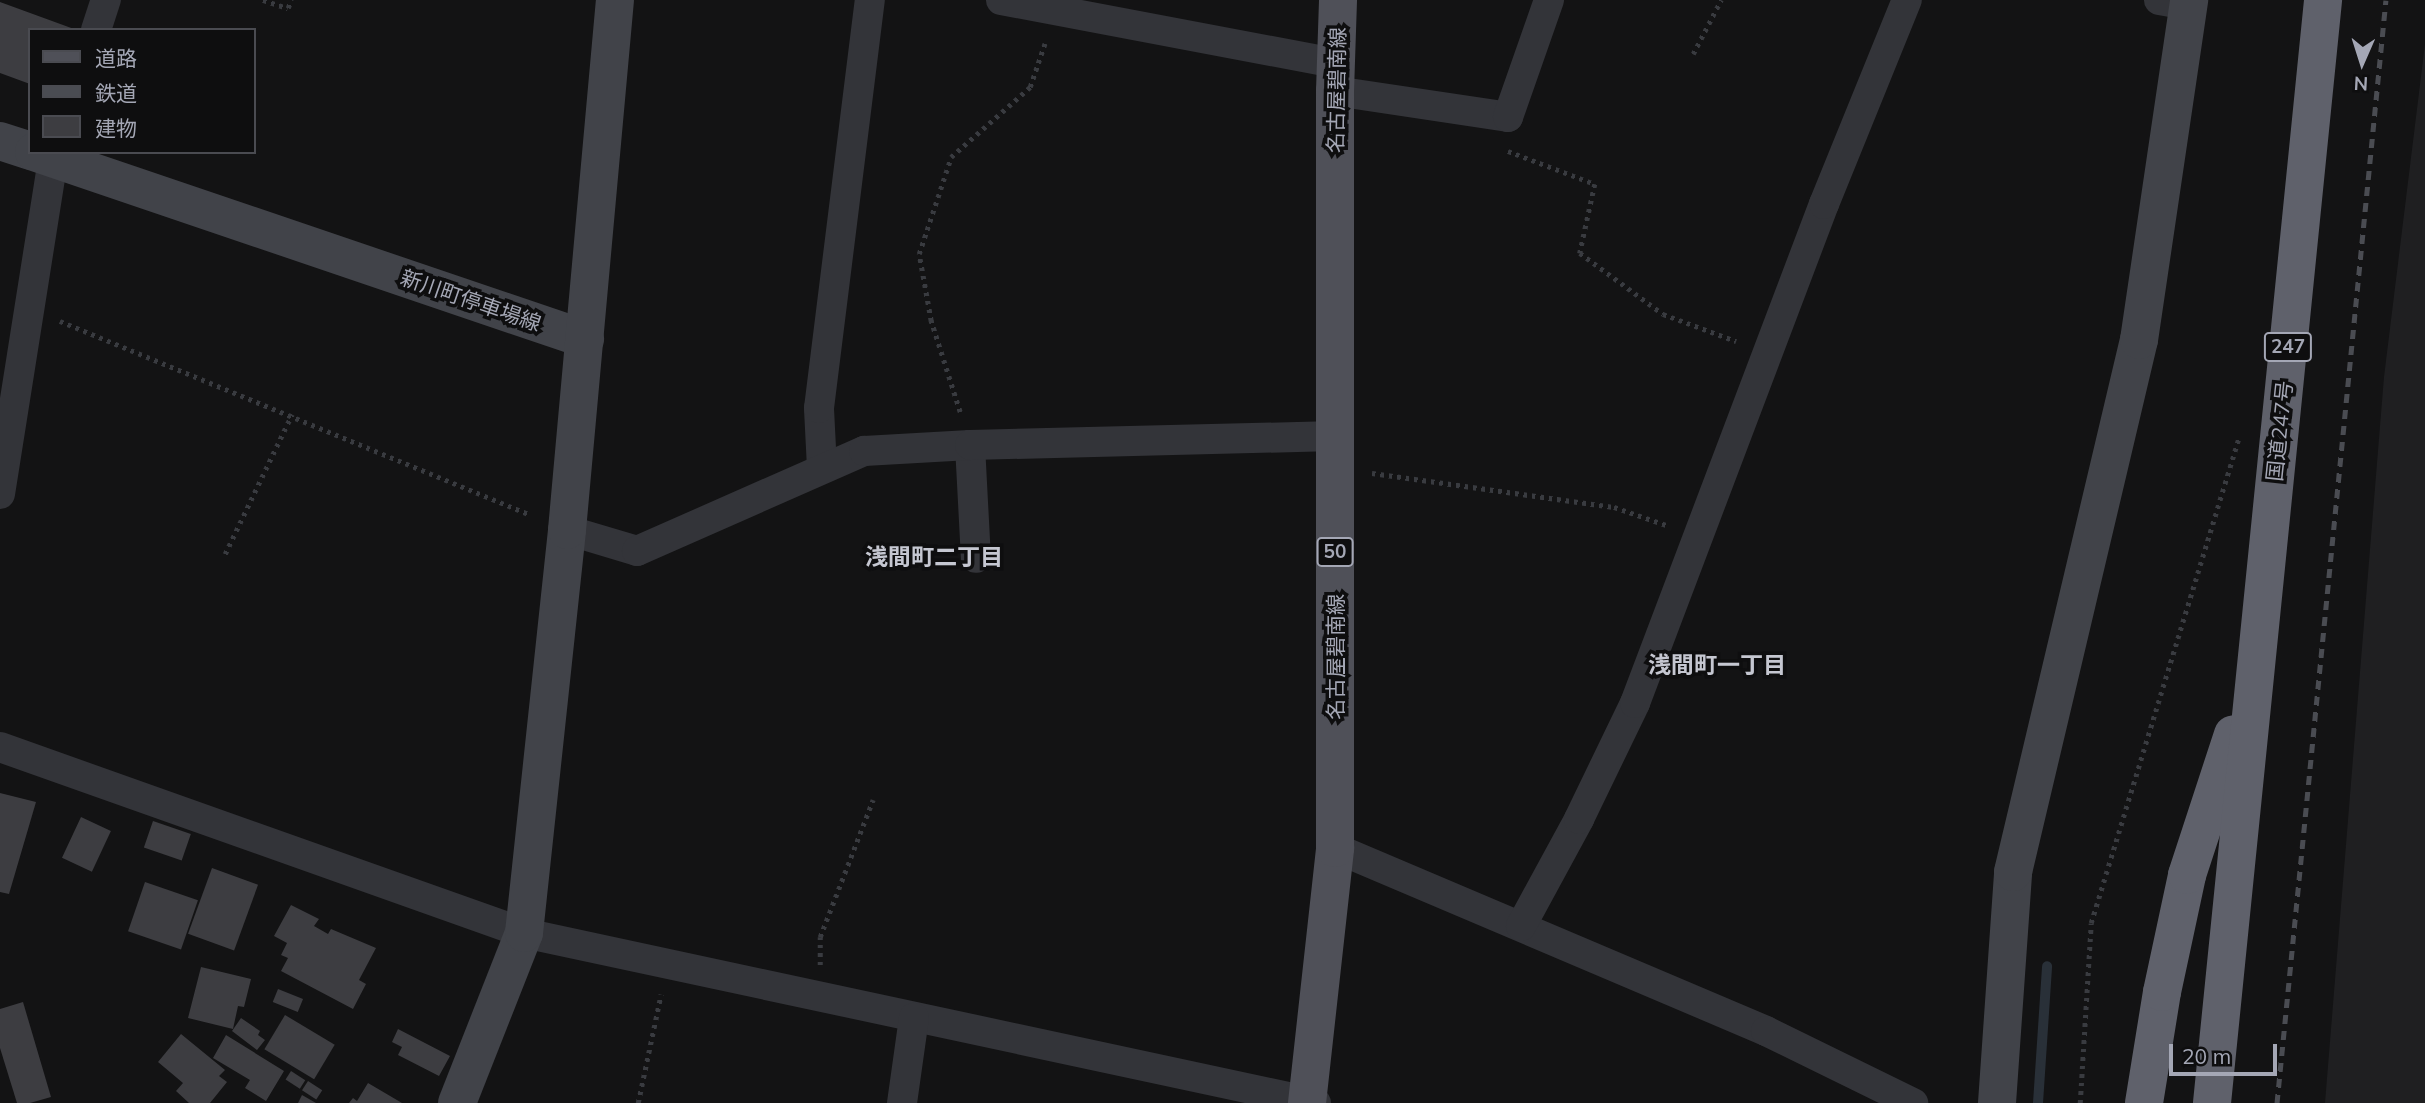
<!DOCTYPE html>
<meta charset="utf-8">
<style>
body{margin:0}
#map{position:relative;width:2425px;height:1103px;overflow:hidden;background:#131314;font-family:Mulish,"Noto Sans JP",sans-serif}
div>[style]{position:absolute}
.built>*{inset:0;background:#1f1f21}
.stream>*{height:10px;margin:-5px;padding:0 5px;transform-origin:5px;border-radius:5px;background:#293038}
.building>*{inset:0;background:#3d3d41;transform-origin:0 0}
.path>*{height:4.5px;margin-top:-2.25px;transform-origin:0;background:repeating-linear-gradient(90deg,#393b40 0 3.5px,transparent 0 8.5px)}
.street>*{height:30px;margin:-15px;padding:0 15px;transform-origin:15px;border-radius:15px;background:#333439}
.secondary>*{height:38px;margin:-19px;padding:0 19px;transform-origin:19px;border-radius:19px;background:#414349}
.primary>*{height:38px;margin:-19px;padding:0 19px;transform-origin:19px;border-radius:19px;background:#4f5058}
.highway>*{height:38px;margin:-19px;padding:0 19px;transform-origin:19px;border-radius:19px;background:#5f616b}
.rail>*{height:5px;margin-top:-2.5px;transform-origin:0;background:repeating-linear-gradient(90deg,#4a4c52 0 9px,transparent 0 16px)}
span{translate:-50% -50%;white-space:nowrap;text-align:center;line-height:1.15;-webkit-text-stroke:7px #0e0e0f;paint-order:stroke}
.shield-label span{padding:2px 5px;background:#0e0e0f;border:2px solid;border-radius:5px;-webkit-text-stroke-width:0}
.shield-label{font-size:19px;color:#a4a7b5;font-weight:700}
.street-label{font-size:21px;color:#a4a7b5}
.neighbourhood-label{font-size:23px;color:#c5c7d1;font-weight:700}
.legend{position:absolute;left:28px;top:28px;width:228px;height:126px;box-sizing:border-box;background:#0e0e0f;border:2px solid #4a4b51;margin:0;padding:9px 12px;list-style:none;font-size:21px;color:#a4a7b5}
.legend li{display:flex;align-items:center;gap:14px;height:35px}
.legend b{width:35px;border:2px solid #4a4b51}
.north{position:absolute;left:2327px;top:28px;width:70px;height:70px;-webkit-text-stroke:5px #0e0e0f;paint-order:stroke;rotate:183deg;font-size:19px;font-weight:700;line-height:28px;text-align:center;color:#a4a7b5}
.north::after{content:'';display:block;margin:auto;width:24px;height:32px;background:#a4a7b5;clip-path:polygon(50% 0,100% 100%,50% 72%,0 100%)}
.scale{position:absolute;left:2169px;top:1044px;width:108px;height:32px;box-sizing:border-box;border:4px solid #a4a7b5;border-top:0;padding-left:9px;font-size:21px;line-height:24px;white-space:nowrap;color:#a4a7b5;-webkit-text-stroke:5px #0e0e0f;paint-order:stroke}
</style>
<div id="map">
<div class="built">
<i style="clip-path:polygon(2425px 44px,2425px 1103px,2325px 1103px,2384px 377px)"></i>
</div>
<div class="stream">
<i style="left:2038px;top:1103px;width:137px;rotate:-86.2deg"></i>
</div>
<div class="building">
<i style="clip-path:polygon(0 2px,74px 29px,30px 30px,30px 84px,0 73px)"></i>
<i style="clip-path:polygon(0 793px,36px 802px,9px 894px,0 892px)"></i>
<i style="left:81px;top:817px;width:33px;height:45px;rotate:25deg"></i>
<i style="left:153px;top:821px;width:40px;height:28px;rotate:19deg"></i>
<i style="left:212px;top:868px;width:49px;height:70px;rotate:20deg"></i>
<i style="left:145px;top:882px;width:56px;height:52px;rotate:19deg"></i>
<i style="clip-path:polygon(291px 905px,319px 919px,314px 926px,328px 934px,331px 929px,376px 948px,359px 980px,366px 984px,353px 1009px,281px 971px,288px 958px,281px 955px,287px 943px,274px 936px)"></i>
<i style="clip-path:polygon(201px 967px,251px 979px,244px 1007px,238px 1006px,233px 1029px,188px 1018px)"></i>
<i style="left:278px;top:989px;width:27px;height:14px;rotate:22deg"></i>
<i style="clip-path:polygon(23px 1002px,51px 1097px,30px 1103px,17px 1103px,0 1048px,0 1009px)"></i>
<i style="left:285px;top:1015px;width:58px;height:40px;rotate:31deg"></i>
<i style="clip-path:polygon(241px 1018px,260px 1031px,258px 1035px,265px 1040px,257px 1050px,232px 1031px)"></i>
<i style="clip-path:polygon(398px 1029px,450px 1056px,439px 1076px,398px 1055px,402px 1047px,392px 1042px)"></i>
<i style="clip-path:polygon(181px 1034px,225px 1070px,219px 1076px,227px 1082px,210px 1103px,189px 1103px,176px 1091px,183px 1083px,158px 1062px)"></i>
<i style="clip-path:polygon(226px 1035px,284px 1071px,266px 1101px,245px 1088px,250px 1080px,213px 1058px)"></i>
<i style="left:291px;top:1071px;width:17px;height:10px;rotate:33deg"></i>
<i style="left:308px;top:1081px;width:17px;height:11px;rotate:33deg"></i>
<i style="clip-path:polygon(368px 1083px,402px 1103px,349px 1103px,353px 1098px,357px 1101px)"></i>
<i style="clip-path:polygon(302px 1095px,316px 1103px,298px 1103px)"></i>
</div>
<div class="path">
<i style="left:263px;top:0;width:26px;rotate:18deg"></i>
<i style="left:288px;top:8px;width:9px;rotate:-69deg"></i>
<i style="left:1693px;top:54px;width:61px;rotate:-62.6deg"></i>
<i style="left:1508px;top:151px;width:93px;rotate:20.8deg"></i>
<i style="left:1595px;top:184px;width:71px;rotate:102.3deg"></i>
<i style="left:1580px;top:253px;width:103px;rotate:36.3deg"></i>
<i style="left:1663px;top:314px;width:78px;rotate:20.3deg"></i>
<i style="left:60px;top:321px;width:509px;rotate:22.39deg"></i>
<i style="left:960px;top:412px;width:96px;rotate:-107.7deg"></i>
<i style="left:931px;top:321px;width:68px;rotate:-100.2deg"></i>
<i style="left:919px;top:254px;width:102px;rotate:-71.7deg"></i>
<i style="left:951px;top:157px;width:106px;rotate:-41.5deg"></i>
<i style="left:1030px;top:87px;width:46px;rotate:-71.2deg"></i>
<i style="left:1372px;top:473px;width:244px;rotate:8deg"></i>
<i style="left:1614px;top:507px;width:58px;rotate:19.1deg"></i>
<i style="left:225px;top:554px;width:155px;rotate:-64.4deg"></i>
<i style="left:820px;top:965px;width:28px;rotate:-90deg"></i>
<i style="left:820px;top:937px;width:147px;rotate:-68.9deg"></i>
<i style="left:638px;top:1103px;width:111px;rotate:-78.1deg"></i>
<i style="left:2080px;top:1103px;width:180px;rotate:-86.5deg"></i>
<i style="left:2091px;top:923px;width:508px;rotate:-73.06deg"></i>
</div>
<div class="street">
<i style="left:1001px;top:0;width:341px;rotate:10.7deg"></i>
<i style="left:2159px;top:0;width:29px;rotate:10deg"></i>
<i style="left:96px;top:30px;width:32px;rotate:-72deg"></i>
<i style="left:1335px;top:91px;width:175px;rotate:8.5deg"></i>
<i style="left:1508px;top:117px;width:124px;rotate:-70.7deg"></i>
<i style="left:970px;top:445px;width:113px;rotate:87deg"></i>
<i style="left:822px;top:468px;width:60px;rotate:-92.9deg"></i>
<i style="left:819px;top:408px;width:411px;rotate:-82.9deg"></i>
<i style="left:0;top:494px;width:346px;rotate:-81deg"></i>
<i style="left:567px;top:530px;width:73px;rotate:16.7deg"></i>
<i style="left:637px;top:551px;width:248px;rotate:-23.8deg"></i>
<i style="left:864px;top:451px;width:106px;rotate:-3.2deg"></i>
<i style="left:970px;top:445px;width:365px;rotate:-1.4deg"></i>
<i style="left:0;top:747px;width:556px;rotate:19.54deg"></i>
<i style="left:524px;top:933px;width:810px;rotate:12.11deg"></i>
<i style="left:1335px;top:848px;width:468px;rotate:23deg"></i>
<i style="left:1766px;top:1031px;width:164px;rotate:26.1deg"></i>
<i style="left:1521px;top:926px;width:122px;rotate:-61.5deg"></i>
<i style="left:1579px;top:819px;width:129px;rotate:-64.2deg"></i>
<i style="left:1635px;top:703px;width:534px;rotate:-69.26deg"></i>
<i style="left:1824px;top:204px;width:220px;rotate:-67.9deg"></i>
<i style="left:902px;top:1103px;width:86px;rotate:-82deg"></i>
</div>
<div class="secondary">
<i style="left:0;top:141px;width:32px;rotate:18deg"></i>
<i style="left:34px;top:152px;width:582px;rotate:18.75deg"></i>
<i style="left:457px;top:1103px;width:183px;rotate:-68.5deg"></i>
<i style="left:524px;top:933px;width:405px;rotate:-83.9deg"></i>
<i style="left:567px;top:530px;width:532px;rotate:-84.83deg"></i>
<i style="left:1997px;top:1103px;width:232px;rotate:-86deg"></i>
<i style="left:2013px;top:872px;width:547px;rotate:-76.68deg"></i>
<i style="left:2139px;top:340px;width:344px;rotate:-81.6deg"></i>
</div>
<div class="primary">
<i style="left:1307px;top:1103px;width:257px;rotate:-83.7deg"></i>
<i style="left:1335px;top:848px;width:757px;rotate:-90deg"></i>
<i style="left:1335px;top:91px;width:91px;rotate:-88.1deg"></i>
</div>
<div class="highway">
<i style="left:2144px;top:1103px;width:112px;rotate:-80.8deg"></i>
<i style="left:2162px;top:992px;width:120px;rotate:-77.9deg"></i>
<i style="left:2187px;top:875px;width:148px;rotate:-71.9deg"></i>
<i style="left:2212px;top:1103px;width:1109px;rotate:-84.25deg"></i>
</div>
<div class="rail">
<i style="left:2277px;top:1103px;width:1108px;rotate:-84.36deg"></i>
</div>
<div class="shield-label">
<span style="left:2288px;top:347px">247</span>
<span style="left:1335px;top:552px">50</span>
</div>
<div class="street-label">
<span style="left:1336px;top:90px;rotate:-89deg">名古屋碧南線</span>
<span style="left:471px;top:300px;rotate:19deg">新川町停車場線</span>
<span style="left:2279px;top:431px;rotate:-84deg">国道247号</span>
<span style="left:1335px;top:657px;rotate:-90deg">名古屋碧南線</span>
</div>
<div class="neighbourhood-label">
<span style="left:934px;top:557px">浅間町二丁目</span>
<span style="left:1717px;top:665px">浅間町一丁目</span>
</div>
<ul class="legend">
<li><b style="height:9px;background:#4f5058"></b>道路</li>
<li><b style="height:9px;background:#4a4c52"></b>鉄道</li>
<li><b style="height:19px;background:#3d3d41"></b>建物</li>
</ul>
<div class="north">N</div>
<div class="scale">20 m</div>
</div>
